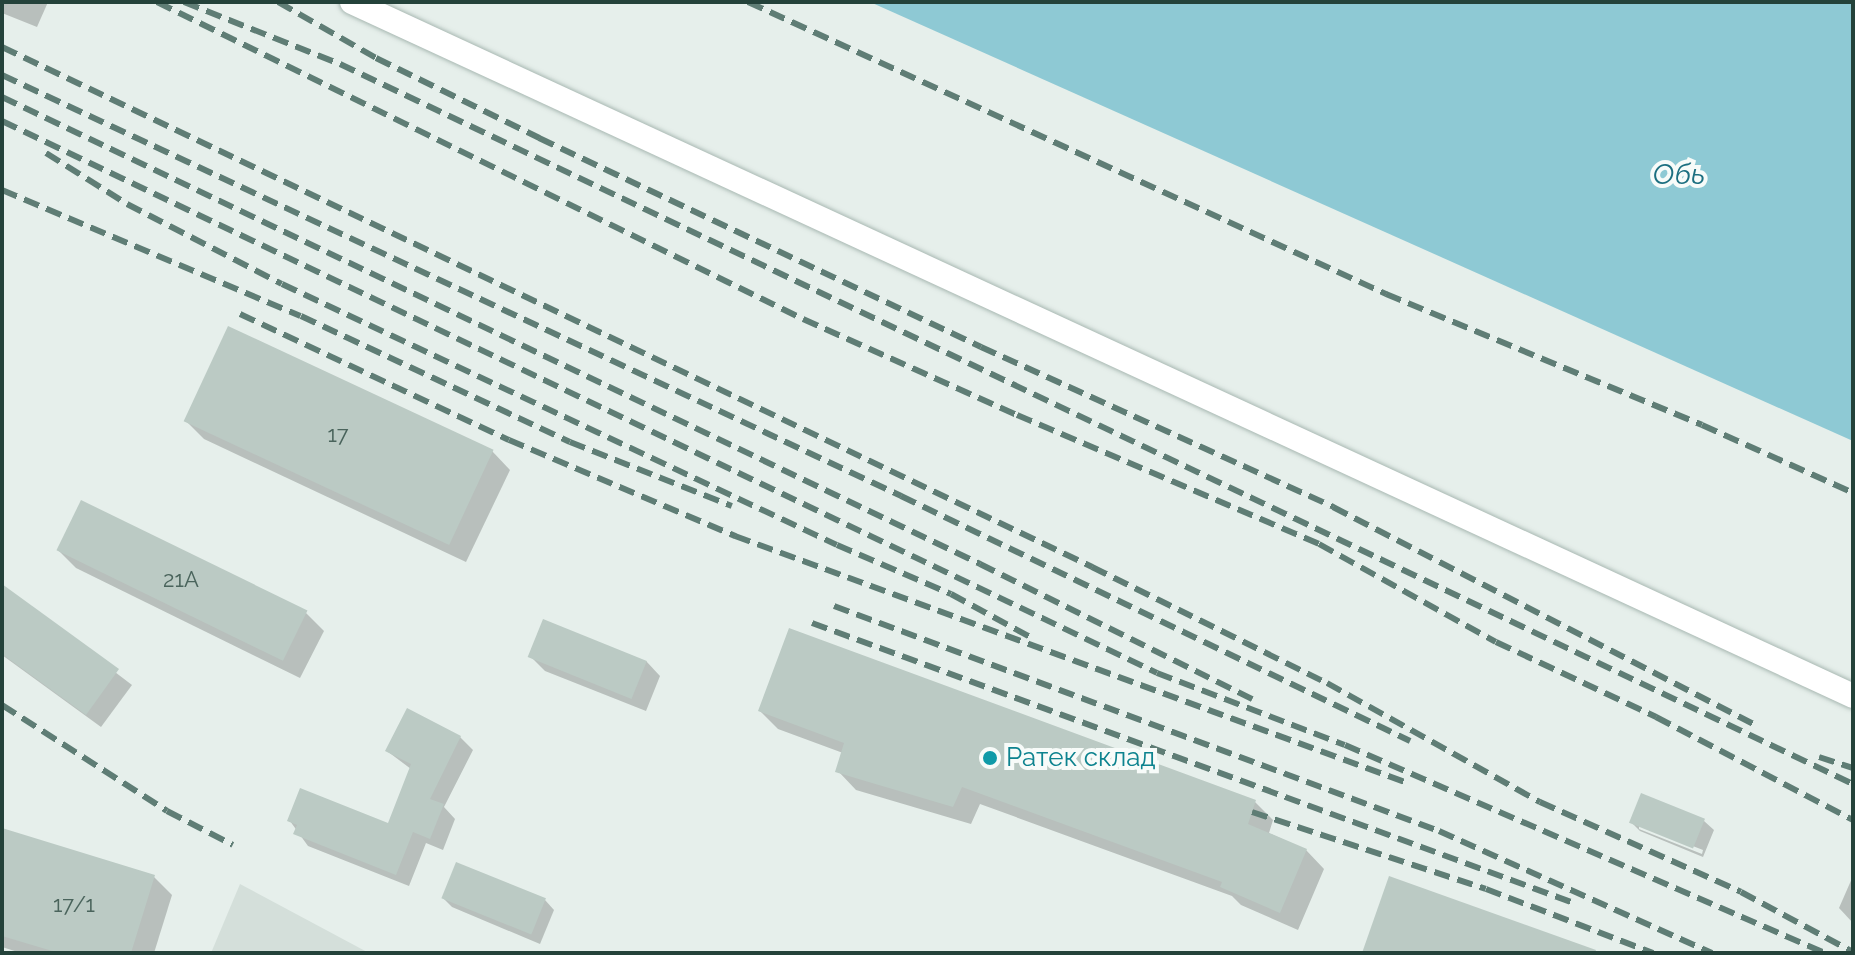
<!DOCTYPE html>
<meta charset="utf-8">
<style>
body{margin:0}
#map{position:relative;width:1855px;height:955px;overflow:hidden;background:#e6efeb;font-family:Raleway,sans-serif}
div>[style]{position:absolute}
.built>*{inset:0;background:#d4dfda}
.water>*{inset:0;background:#8ec9d4}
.shadow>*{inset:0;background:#0003}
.building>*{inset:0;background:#bbcac4;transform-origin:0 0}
.roads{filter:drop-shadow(0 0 2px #a8b8b2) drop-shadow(0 0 2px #a8b8b2)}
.minor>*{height:24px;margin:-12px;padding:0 12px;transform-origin:12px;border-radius:12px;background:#fff}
.rail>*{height:6px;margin-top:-3px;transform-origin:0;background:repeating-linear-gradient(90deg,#5f7d75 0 16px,transparent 0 24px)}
.dots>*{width:22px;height:22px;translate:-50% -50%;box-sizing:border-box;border:4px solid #f7fbf9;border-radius:50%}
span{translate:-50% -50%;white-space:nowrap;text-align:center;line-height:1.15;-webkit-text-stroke:8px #f7fbf9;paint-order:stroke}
.number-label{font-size:22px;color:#4a645c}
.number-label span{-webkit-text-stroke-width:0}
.culture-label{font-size:26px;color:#0d838f}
.left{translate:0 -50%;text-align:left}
.water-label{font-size:28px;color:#1c6f80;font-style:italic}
.frame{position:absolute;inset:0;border:4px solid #24423a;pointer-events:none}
</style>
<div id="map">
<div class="built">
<i style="clip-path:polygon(240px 884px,369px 953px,211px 953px)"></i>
</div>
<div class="water">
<i style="clip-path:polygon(870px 2px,1853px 2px,1853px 441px)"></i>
</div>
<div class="shadow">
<i style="clip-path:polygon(2px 2px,48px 2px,37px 27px,2px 13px)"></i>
<i style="clip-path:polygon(186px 421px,492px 451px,510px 470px,466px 562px,204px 439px)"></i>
<i style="clip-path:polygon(58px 550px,305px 612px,324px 631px,300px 678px,76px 568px)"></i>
<i style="clip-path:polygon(2px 586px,132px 685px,101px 727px,2px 655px)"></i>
<i style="clip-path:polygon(530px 656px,646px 661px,660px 676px,646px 711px,545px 671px)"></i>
<i style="clip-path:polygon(408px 711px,460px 737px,473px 750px,444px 807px,455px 819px,443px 850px,426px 843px,409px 886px,308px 846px,290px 821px,389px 825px,411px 769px,387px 751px)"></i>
<i style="clip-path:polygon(760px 711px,1255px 802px,1273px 820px,1269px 833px,1306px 850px,1324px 869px,1298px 930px,1241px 905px,1232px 896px,980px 804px,971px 824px,856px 790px,838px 771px,843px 753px,778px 729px)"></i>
<i style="clip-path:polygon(evenodd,1704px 821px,1714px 830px,1703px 857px,1640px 831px,1631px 822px,1704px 821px,1639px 825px,1703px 850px,1702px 854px,1639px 829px,1639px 825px)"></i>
<i style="clip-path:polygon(2px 830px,154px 877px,172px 895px,154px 953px,21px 953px,2px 947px)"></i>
<i style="clip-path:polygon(1853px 876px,1853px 923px,1839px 908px)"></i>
<i style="clip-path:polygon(443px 898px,545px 900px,554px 910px,540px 944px,452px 907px)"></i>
</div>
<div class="building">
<i style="left:228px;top:326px;width:293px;height:105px;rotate:25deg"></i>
<i style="left:81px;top:500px;width:252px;height:56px;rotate:26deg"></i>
<i style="clip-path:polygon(2px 584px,119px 669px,86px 715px,2px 654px)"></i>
<i style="left:543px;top:619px;width:112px;height:41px;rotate:22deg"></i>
<i style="clip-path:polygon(789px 628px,1256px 800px,1248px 824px,1307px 849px,1280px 913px,1220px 887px,1222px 882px,962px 787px,953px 807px,835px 772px,844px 743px,758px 711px)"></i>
<i style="clip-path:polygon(407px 708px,461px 736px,430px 799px,444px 804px,430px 839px,413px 832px,396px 875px,293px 834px,297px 825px,287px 821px,300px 788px,388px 823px,411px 764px,385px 751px)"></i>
<i style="left:1641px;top:793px;width:69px;height:32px;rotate:22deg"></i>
<i style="clip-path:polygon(2px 828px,155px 875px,131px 953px,59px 953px,2px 936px)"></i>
<i style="left:456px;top:862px;width:97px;height:39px;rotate:22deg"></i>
<i style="clip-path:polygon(1389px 876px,1596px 950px,1595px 953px,1362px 953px)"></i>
</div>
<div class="roads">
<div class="minor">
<i style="left:352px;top:2px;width:1654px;rotate:24.81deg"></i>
</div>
</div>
<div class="rail">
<i style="left:157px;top:2px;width:720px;rotate:26.14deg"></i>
<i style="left:803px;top:319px;width:235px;rotate:24.2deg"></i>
<i style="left:1017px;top:415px;width:328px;rotate:23.1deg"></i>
<i style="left:1319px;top:544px;width:202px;rotate:29deg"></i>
<i style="left:1496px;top:642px;width:177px;rotate:25.1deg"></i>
<i style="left:1656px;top:717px;width:222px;rotate:27.6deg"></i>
<i style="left:184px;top:2px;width:168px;rotate:21.7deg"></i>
<i style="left:340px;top:64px;width:1676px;rotate:25.45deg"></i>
<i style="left:278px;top:2px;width:113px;rotate:29.7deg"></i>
<i style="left:376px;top:58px;width:182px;rotate:26.1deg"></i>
<i style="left:539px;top:138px;width:489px;rotate:25.3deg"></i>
<i style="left:981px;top:347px;width:387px;rotate:24.4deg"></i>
<i style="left:1333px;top:507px;width:478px;rotate:27.3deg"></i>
<i style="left:748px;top:2px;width:702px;rotate:24.59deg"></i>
<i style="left:1386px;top:294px;width:342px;rotate:22.5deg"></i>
<i style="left:1702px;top:425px;width:166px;rotate:24.2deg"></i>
<i style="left:2px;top:47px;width:1208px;rotate:25.5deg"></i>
<i style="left:1092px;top:567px;width:262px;rotate:26.3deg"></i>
<i style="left:1327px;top:683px;width:244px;rotate:29.2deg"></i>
<i style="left:1540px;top:802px;width:220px;rotate:24.1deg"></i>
<i style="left:1741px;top:892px;width:127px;rotate:28.2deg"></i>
<i style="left:2px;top:75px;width:993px;rotate:25.09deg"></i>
<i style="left:901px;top:496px;width:565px;rotate:25.7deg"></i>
<i style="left:2px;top:97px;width:1084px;rotate:25.52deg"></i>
<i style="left:980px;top:564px;width:304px;rotate:26.4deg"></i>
<i style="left:2px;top:121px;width:1280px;rotate:25.54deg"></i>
<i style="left:1157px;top:673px;width:201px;rotate:21deg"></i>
<i style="left:1345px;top:745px;width:523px;rotate:23.43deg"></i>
<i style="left:46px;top:153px;width:96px;rotate:32.2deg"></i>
<i style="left:127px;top:204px;width:174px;rotate:27.3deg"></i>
<i style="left:282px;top:284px;width:613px;rotate:25.19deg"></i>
<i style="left:837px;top:545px;width:124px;rotate:23.3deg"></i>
<i style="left:951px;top:594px;width:92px;rotate:28.5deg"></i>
<i style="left:2px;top:190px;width:324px;rotate:22.9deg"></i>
<i style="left:301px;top:316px;width:297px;rotate:25.1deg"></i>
<i style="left:570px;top:442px;width:174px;rotate:21.6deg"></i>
<i style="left:240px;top:314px;width:297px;rotate:25.1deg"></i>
<i style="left:509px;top:440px;width:246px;rotate:23deg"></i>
<i style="left:735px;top:536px;width:719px;rotate:20.17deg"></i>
<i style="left:834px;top:606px;width:645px;rotate:20.4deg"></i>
<i style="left:1439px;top:831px;width:299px;rotate:24.1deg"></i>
<i style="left:812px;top:623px;width:809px;rotate:20.18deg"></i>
<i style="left:2px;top:705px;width:196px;rotate:32.7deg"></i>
<i style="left:167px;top:811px;width:74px;rotate:27.3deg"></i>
<i style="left:1819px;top:757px;width:36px;rotate:18deg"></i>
<i style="left:1252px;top:812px;width:246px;rotate:18.2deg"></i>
<i style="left:1486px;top:889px;width:179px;rotate:21deg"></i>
</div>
<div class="dots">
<i style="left:990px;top:758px;background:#0f9aa8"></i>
</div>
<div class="number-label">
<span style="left:338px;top:435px">17</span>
<span style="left:181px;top:580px">21А</span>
<span style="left:74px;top:905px">17/1</span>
</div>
<div class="culture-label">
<span class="left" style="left:1006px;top:758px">Ратек склад</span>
</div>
<div class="water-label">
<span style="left:1679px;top:175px">Обь</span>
</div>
<div class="frame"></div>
</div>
